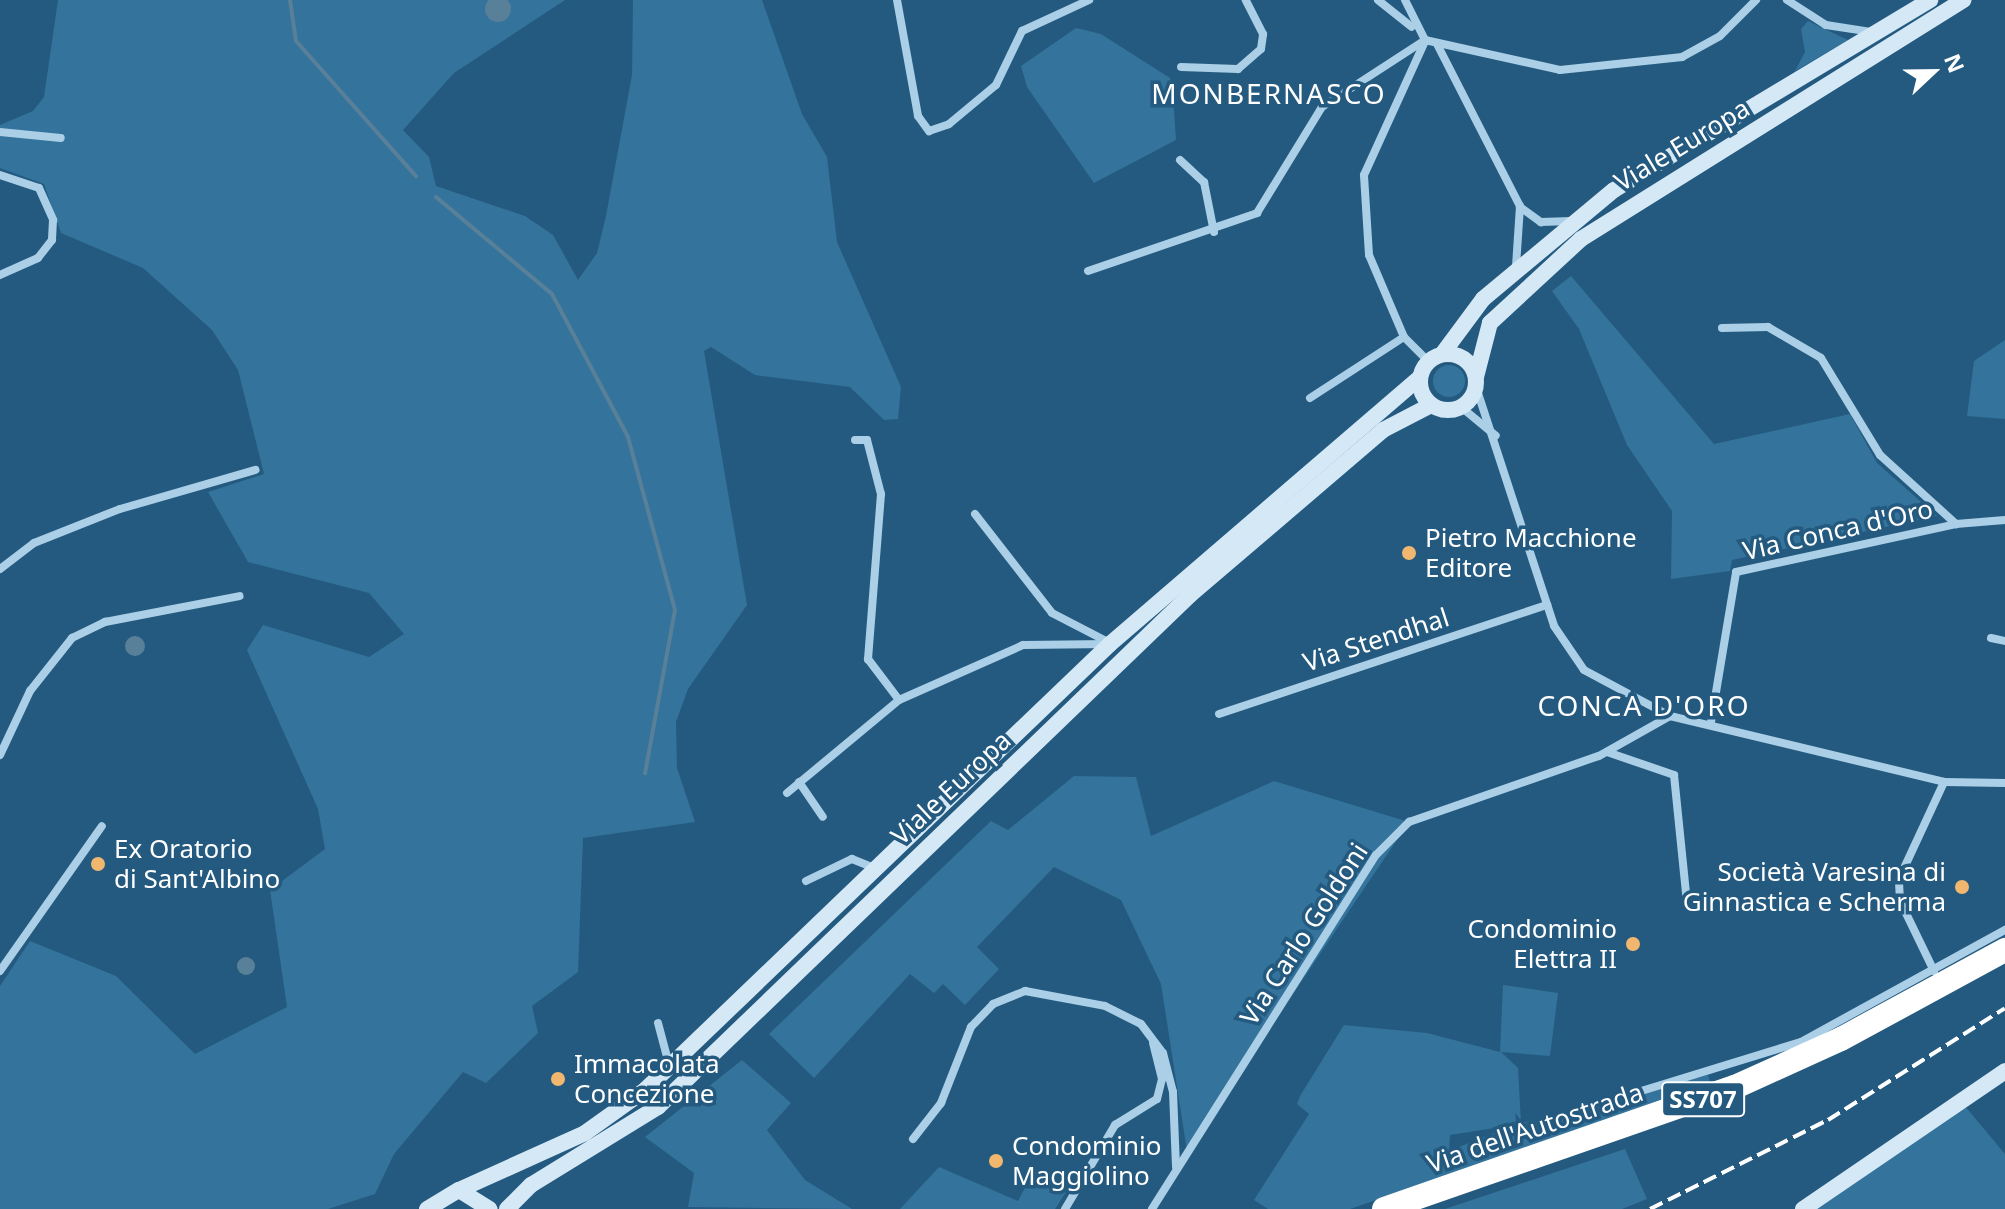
<!DOCTYPE html>
<meta charset="utf-8">
<style>
body{margin:0}
#map{position:relative;width:2005px;height:1209px;overflow:hidden;background:#245a7f;font-family:"Noto Sans",sans-serif}
div>[style]{position:absolute}
.green>*{inset:0;background:#34739b}
.round{border-radius:50%}
.water>*{inset:0;background:#598099}
.stream>*{height:4px;margin:-2px;padding:0 2px;transform-origin:2px;border-radius:2px;background:#598099}
.street>*{height:8px;margin:-4px;padding:0 4px;transform-origin:4px;border-radius:4px;background:#aacfe6}
.secondary>*{height:16px;margin:-8px;padding:0 8px;transform-origin:8px;border-radius:8px;background:#d4e8f6}
.secondary>.ring{margin:-8px;padding:0;box-sizing:content-box;background:none;border:16px solid #d4e8f6;border-radius:50%}
.highway>*{height:24px;margin:-12px;padding:0 12px;transform-origin:12px;border-radius:12px;background:#fff}
.rail>*{height:4px;margin-top:-2px;transform-origin:0;background:repeating-linear-gradient(90deg,#fff 0 14px,transparent 0 20px)}
.dots>*{width:22px;height:22px;translate:-50% -50%;box-sizing:border-box;border:4px solid #245a7f;border-radius:50%}
span{translate:-50% -50%;white-space:nowrap;text-align:center;line-height:1.15;-webkit-text-stroke:7px #245a7f;paint-order:stroke}
.shield-label span{padding:2px 6px;background:#245a7f;border:2px solid;border-radius:6px;-webkit-text-stroke-width:0}
.shield-label{font-size:24px;color:#fff;font-weight:700}
.street-label{font-size:26px;color:#fff}
.poi-label{font-size:26px;color:#fff}
.left{translate:0 -50%;text-align:left}
.right{translate:-100% -50%;text-align:right}
.neighbourhood-label{font-size:28px;color:#fff;letter-spacing:2px}
.north{position:absolute;left:1893px;top:32px;width:80px;height:80px;-webkit-text-stroke:6px #245a7f;paint-order:stroke;rotate:68deg;font-size:22px;font-weight:700;line-height:32px;text-align:center;color:#fff}
.north::after{content:'';display:block;margin:auto;width:28px;height:36px;background:#fff;clip-path:polygon(50% 0,100% 100%,50% 72%,0 100%)}
</style>
<div id="map">
<div class="green">
<i style="clip-path:polygon(58px 0,565px 0,454px 73px,403px 130px,429px 157px,436px 186px,525px 216px,553px 235px,578px 280px,597px 253px,606px 216px,632px 75px,633px 0,762px 0,802px 114px,827px 157px,837px 242px,901px 387px,898px 419px,884px 420px,850px 387px,755px 375px,711px 347px,704px 351px,747px 605px,688px 689px,676px 722px,677px 768px,695px 822px,583px 838px,578px 972px,532px 1006px,538px 1033px,486px 1083px,463px 1072px,394px 1154px,375px 1194px,328px 1209px,0 1209px,0 986px,30px 941px,116px 976px,195px 1054px,287px 1007px,270px 890px,325px 849px,318px 809px,247px 650px,263px 625px,369px 657px,404px 634px,369px 593px,248px 562px,208px 492px,264px 474px,238px 370px,212px 330px,143px 268px,61px 233px,44px 184px,0 168px,0 125px,33px 111px,44px 97px)"></i>
<i style="clip-path:polygon(1808px 21px,1848px 40px,1795px 71px,1805px 52px,1801px 29px)"></i>
<i style="clip-path:polygon(1076px 28px,1101px 34px,1170px 78px,1174px 110px,1176px 140px,1094px 183px,1027px 87px,1021px 66px)"></i>
<i style="clip-path:polygon(1571px 276px,1714px 444px,1850px 414px,1877px 463px,1937px 516px,1732px 560px,1730px 571px,1671px 579px,1672px 511px,1627px 445px,1579px 329px,1552px 291px)"></i>
<i style="clip-path:polygon(2005px 340px,2005px 419px,1967px 416px,1974px 361px)"></i>
<i class="round" style="left:1433px;top:365px;width:32px;height:32px"></i>
<i style="clip-path:polygon(1074px 776px,1136px 777px,1151px 836px,1274px 781px,1409px 822px,1187px 1151px,1161px 984px,1121px 900px,1054px 867px,977px 947px,999px 969px,965px 1005px,943px 984px,934px 993px,910px 974px,814px 1078px,769px 1034px,991px 821px,1008px 830px)"></i>
<i style="clip-path:polygon(evenodd,1503px 985px,1558px 993px,1550px 1056px,1501px 1052px,1518px 1068px,1521px 1123px,1708px 1075px,1711px 1085px,1350px 1209px,1268px 1209px,1254px 1200px,1309px 1114px,1297px 1104px,1300px 1096px,1344px 1025px,1427px 1033px,1500px 1052px,1503px 985px,1508px 1126px,1509px 1127px,1449px 1151px,1450px 1135px,1508px 1126px)"></i>
<i style="clip-path:polygon(742px 1060px,791px 1103px,767px 1130px,805px 1180px,852px 1209px,688px 1207px,694px 1173px,645px 1137px)"></i>
<i style="clip-path:polygon(1964px 1105px,2005px 1154px,2005px 1209px,1816px 1209px)"></i>
<i style="clip-path:polygon(1625px 1149px,1647px 1199px,1622px 1209px,1445px 1209px)"></i>
<i style="clip-path:polygon(939px 1167px,1018px 1201px,1031px 1176px,1068px 1189px,1055px 1209px,900px 1209px)"></i>
</div>
<div class="water">
<i class="round" style="left:485px;top:-4px;width:26px;height:26px"></i>
<i class="round" style="left:125px;top:636px;width:20px;height:20px"></i>
<i class="round" style="left:237px;top:957px;width:18px;height:18px"></i>
</div>
<div class="stream">
<i style="left:290px;top:0;width:41px;rotate:81.7deg"></i>
<i style="left:296px;top:41px;width:181px;rotate:48.4deg"></i>
<i style="left:436px;top:197px;width:151px;rotate:39.9deg"></i>
<i style="left:552px;top:294px;width:162px;rotate:62deg"></i>
<i style="left:628px;top:437px;width:179px;rotate:74.8deg"></i>
<i style="left:675px;top:610px;width:166px;rotate:100.4deg"></i>
</div>
<div class="street">
<i style="left:897px;top:0;width:118px;rotate:79.7deg"></i>
<i style="left:918px;top:116px;width:19px;rotate:54deg"></i>
<i style="left:929px;top:131px;width:21px;rotate:-19deg"></i>
<i style="left:949px;top:124px;width:61px;rotate:-39.7deg"></i>
<i style="left:996px;top:85px;width:60px;rotate:-64.3deg"></i>
<i style="left:1022px;top:31px;width:74px;rotate:-24.8deg"></i>
<i style="left:1378px;top:0;width:43px;rotate:38.5deg"></i>
<i style="left:1405px;top:0;width:45px;rotate:63.4deg"></i>
<i style="left:1425px;top:40px;width:138px;rotate:12.5deg"></i>
<i style="left:1560px;top:70px;width:123px;rotate:-6.1deg"></i>
<i style="left:1682px;top:57px;width:43px;rotate:-28.9deg"></i>
<i style="left:1720px;top:36px;width:51px;rotate:-45deg"></i>
<i style="left:1787px;top:0;width:46px;rotate:32.7deg"></i>
<i style="left:1826px;top:25px;width:47px;rotate:8.7deg"></i>
<i style="left:1437px;top:44px;width:182px;rotate:62.9deg"></i>
<i style="left:1520px;top:206px;width:60px;rotate:93.8deg"></i>
<i style="left:1181px;top:67px;width:57px;rotate:2deg"></i>
<i style="left:1238px;top:69px;width:30px;rotate:-41deg"></i>
<i style="left:1261px;top:49px;width:15px;rotate:-82deg"></i>
<i style="left:1263px;top:34px;width:38px;rotate:-117deg"></i>
<i style="left:0;top:132px;width:61px;rotate:5.6deg"></i>
<i style="left:1180px;top:160px;width:33px;rotate:43deg"></i>
<i style="left:1204px;top:182px;width:51px;rotate:78.7deg"></i>
<i style="left:0;top:175px;width:41px;rotate:18.4deg"></i>
<i style="left:39px;top:188px;width:35px;rotate:66deg"></i>
<i style="left:53px;top:220px;width:20px;rotate:93deg"></i>
<i style="left:52px;top:240px;width:23px;rotate:128deg"></i>
<i style="left:38px;top:258px;width:42px;rotate:155.9deg"></i>
<i style="left:1520px;top:207px;width:26px;rotate:36deg"></i>
<i style="left:1541px;top:222px;width:30px;rotate:-2deg"></i>
<i style="left:1088px;top:271px;width:179px;rotate:-18.9deg"></i>
<i style="left:1257px;top:213px;width:124px;rotate:-58.5deg"></i>
<i style="left:1322px;top:107px;width:123px;rotate:-33deg"></i>
<i style="left:1722px;top:328px;width:46px;rotate:-1.2deg"></i>
<i style="left:1768px;top:327px;width:61px;rotate:30.3deg"></i>
<i style="left:1821px;top:358px;width:114px;rotate:58.7deg"></i>
<i style="left:1880px;top:455px;width:103px;rotate:42.2deg"></i>
<i style="left:1404px;top:337px;width:89px;rotate:-113.1deg"></i>
<i style="left:1369px;top:255px;width:80px;rotate:-93.6deg"></i>
<i style="left:1364px;top:175px;width:147px;rotate:-65.5deg"></i>
<i style="left:1476px;top:387px;width:251px;rotate:71.9deg"></i>
<i style="left:1554px;top:626px;width:53px;rotate:55.7deg"></i>
<i style="left:1584px;top:670px;width:98px;rotate:28.1deg"></i>
<i style="left:1670px;top:716px;width:282px;rotate:13.5deg"></i>
<i style="left:1944px;top:782px;width:61px;rotate:0.9deg"></i>
<i style="left:1310px;top:398px;width:112px;rotate:-33deg"></i>
<i style="left:1404px;top:337px;width:34px;rotate:45deg"></i>
<i style="left:1461px;top:407px;width:45px;rotate:39.6deg"></i>
<i style="left:855px;top:440px;width:12px"></i>
<i style="left:867px;top:440px;width:56px;rotate:75.5deg"></i>
<i style="left:881px;top:494px;width:166px;rotate:94.5deg"></i>
<i style="left:868px;top:659px;width:51px;rotate:52.9deg"></i>
<i style="left:975px;top:514px;width:125px;rotate:52.1deg"></i>
<i style="left:1052px;top:613px;width:61px;rotate:27.4deg"></i>
<i style="left:0;top:569px;width:43px;rotate:-37.4deg"></i>
<i style="left:34px;top:543px;width:92px;rotate:-21.6deg"></i>
<i style="left:120px;top:509px;width:141px;rotate:-16.1deg"></i>
<i style="left:1991px;top:638px;width:14px;rotate:12deg"></i>
<i style="left:1219px;top:714px;width:346px;rotate:-18.4deg"></i>
<i style="left:1711px;top:722px;width:152px;rotate:-80.5deg"></i>
<i style="left:1736px;top:572px;width:225px;rotate:-12.3deg"></i>
<i style="left:1956px;top:524px;width:49px;rotate:-4.7deg"></i>
<i style="left:1607px;top:752px;width:71px;rotate:18.9deg"></i>
<i style="left:1674px;top:775px;width:120px;rotate:84.2deg"></i>
<i style="left:0;top:755px;width:71px;rotate:-64.9deg"></i>
<i style="left:30px;top:691px;width:68px;rotate:-51.6deg"></i>
<i style="left:72px;top:638px;width:37px;rotate:-26deg"></i>
<i style="left:105px;top:622px;width:137px;rotate:-10.9deg"></i>
<i style="left:799px;top:782px;width:42px;rotate:55.6deg"></i>
<i style="left:787px;top:793px;width:146px;rotate:-39.7deg"></i>
<i style="left:899px;top:700px;width:136px;rotate:-23.9deg"></i>
<i style="left:1023px;top:645px;width:86px;rotate:-0.7deg"></i>
<i style="left:806px;top:881px;width:51px;rotate:-25.6deg"></i>
<i style="left:852px;top:859px;width:22px;rotate:22deg"></i>
<i style="left:0;top:971px;width:177px;rotate:-54.9deg"></i>
<i style="left:1934px;top:971px;width:78px;rotate:-115.9deg"></i>
<i style="left:1900px;top:901px;width:22px;rotate:-93deg"></i>
<i style="left:1899px;top:879px;width:107px;rotate:-65.1deg"></i>
<i style="left:658px;top:1023px;width:47px;rotate:75.1deg"></i>
<i style="left:1638px;top:1092px;width:170px;rotate:-17.1deg"></i>
<i style="left:1801px;top:1042px;width:233px;rotate:-28.8deg"></i>
<i style="left:913px;top:1139px;width:46px;rotate:-52.1deg"></i>
<i style="left:941px;top:1103px;width:82px;rotate:-68.5deg"></i>
<i style="left:971px;top:1027px;width:32px;rotate:-46deg"></i>
<i style="left:993px;top:1004px;width:35px;rotate:-22deg"></i>
<i style="left:1025px;top:991px;width:81px;rotate:10.6deg"></i>
<i style="left:1105px;top:1006px;width:40px;rotate:26.6deg"></i>
<i style="left:1141px;top:1024px;width:36px;rotate:53deg"></i>
<i style="left:1163px;top:1053px;width:40px;rotate:75.6deg"></i>
<i style="left:1173px;top:1092px;width:75px;rotate:87.7deg"></i>
<i style="left:1065px;top:1209px;width:98px;rotate:-59.2deg"></i>
<i style="left:1115px;top:1125px;width:49px;rotate:-31.8deg"></i>
<i style="left:1157px;top:1099px;width:21px;rotate:-76deg"></i>
<i style="left:1162px;top:1079px;width:37px;rotate:-104deg"></i>
<i style="left:1152px;top:1209px;width:419px;rotate:-57.7deg"></i>
<i style="left:1376px;top:855px;width:47px;rotate:-45deg"></i>
<i style="left:1409px;top:822px;width:201px;rotate:-19.2deg"></i>
<i style="left:1599px;top:756px;width:81px;rotate:-29.4deg"></i>
</div>
<div class="secondary">
<i style="left:1443px;top:353px;width:67px;rotate:-53.5deg"></i>
<i style="left:1483px;top:299px;width:170px;rotate:-39.8deg"></i>
<i style="left:1614px;top:190px;width:369px;rotate:-31deg"></i>
<i class="ring" style="left:1420px;top:354px;width:40px;height:40px"></i>
<i style="left:1476px;top:377px;width:56px;rotate:-75.5deg"></i>
<i style="left:1490px;top:323px;width:124px;rotate:-42.7deg"></i>
<i style="left:1581px;top:239px;width:451px;rotate:-32deg"></i>
<i style="left:459px;top:1190px;width:138px;rotate:-24.3deg"></i>
<i style="left:585px;top:1133px;width:74px;rotate:-35.6deg"></i>
<i style="left:645px;top:1090px;width:644px;rotate:-43.81deg"></i>
<i style="left:1110px;top:644px;width:409px;rotate:-40.7deg"></i>
<i style="left:427px;top:1209px;width:37px;rotate:-31deg"></i>
<i style="left:459px;top:1190px;width:36px;rotate:32deg"></i>
<i style="left:507px;top:1209px;width:34px;rotate:-45deg"></i>
<i style="left:531px;top:1185px;width:149px;rotate:-31.6deg"></i>
<i style="left:658px;top:1107px;width:738px;rotate:-43.9deg"></i>
<i style="left:1190px;top:595px;width:254px;rotate:-40.5deg"></i>
<i style="left:1383px;top:430px;width:54px;rotate:-27.5deg"></i>
<i style="left:1803px;top:1209px;width:245px;rotate:-34.3deg"></i>
</div>
<div class="highway">
<i style="left:1384px;top:1209px;width:372px;rotate:-19.2deg"></i>
<i style="left:1735px;top:1087px;width:116px;rotate:-24.4deg"></i>
<i style="left:1841px;top:1039px;width:187px;rotate:-28.5deg"></i>
</div>
<div class="rail">
<i style="left:1650px;top:1209px;width:199px;rotate:-26.6deg"></i>
<i style="left:1828px;top:1120px;width:209px;rotate:-32.3deg"></i>
</div>
<div class="dots">
<i style="left:1409px;top:553px;background:#f1b76e"></i>
<i style="left:98px;top:864px;background:#f1b76e"></i>
<i style="left:1962px;top:887px;background:#f1b76e"></i>
<i style="left:1633px;top:944px;background:#f1b76e"></i>
<i style="left:558px;top:1079px;background:#f1b76e"></i>
<i style="left:996px;top:1161px;background:#f1b76e"></i>
</div>
<div class="shield-label">
<span style="left:1703px;top:1099px">SS707</span>
</div>
<div class="street-label">
<span style="left:1682px;top:145px;rotate:-31deg">Viale Europa</span>
<span style="left:1838px;top:530px;rotate:-13deg">Via Conca d'Oro</span>
<span style="left:1376px;top:640px;rotate:-18deg">Via Stendhal</span>
<span style="left:951px;top:788px;rotate:-43deg">Viale Europa</span>
<span style="left:1304px;top:934px;rotate:-57deg">Via Carlo Goldoni</span>
<span style="left:1535px;top:1128px;rotate:-19deg">Via dell'Autostrada</span>
</div>
<div class="poi-label">
<span class="left" style="left:1425px;top:553px">Pietro Macchione<br>Editore</span>
<span class="left" style="left:114px;top:864px">Ex Oratorio<br>di Sant'Albino</span>
<span class="right" style="left:1946px;top:887px">Società Varesina di<br>Ginnastica e Scherma</span>
<span class="right" style="left:1617px;top:944px">Condominio<br>Elettra II</span>
<span class="left" style="left:574px;top:1079px">Immacolata<br>Concezione</span>
<span class="left" style="left:1012px;top:1161px">Condominio<br>Maggiolino</span>
</div>
<div class="neighbourhood-label">
<span style="left:1269px;top:93px">MONBERNASCO</span>
<span style="left:1644px;top:705px">CONCA D'ORO</span>
</div>
<div class="north">N</div>
</div>
